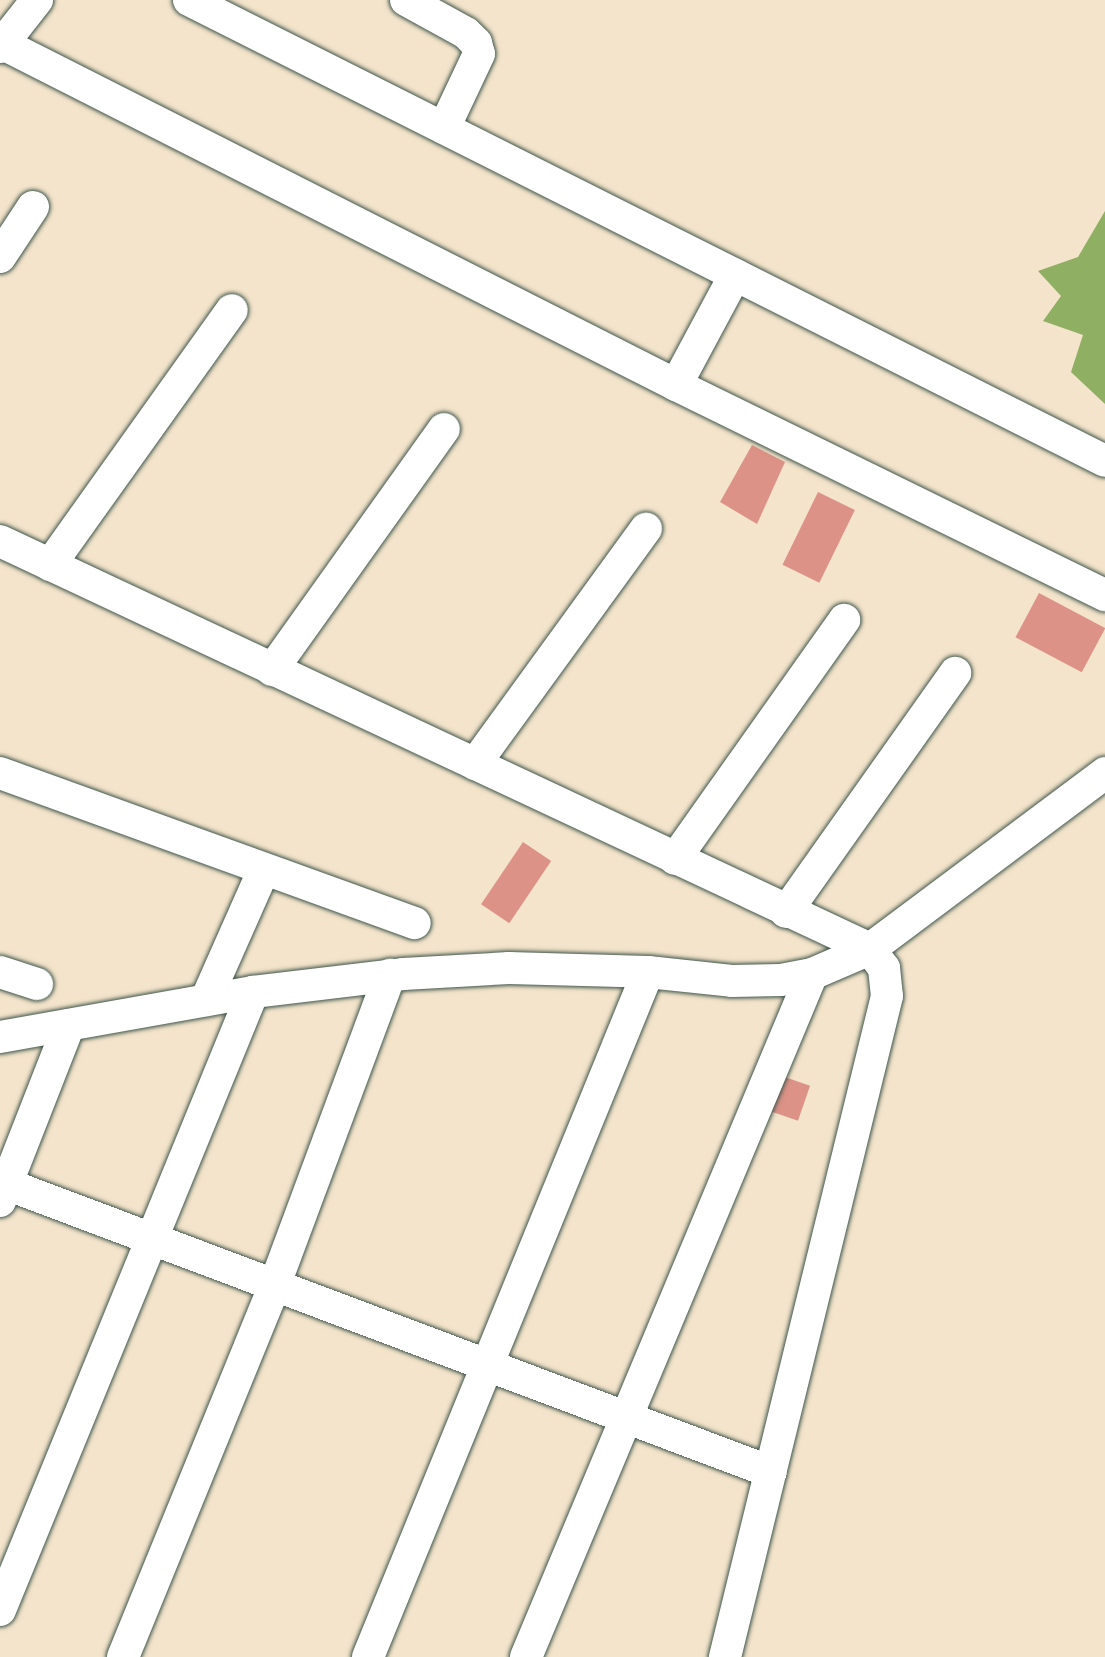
<!DOCTYPE html>
<style>
body{margin:0}
#map{position:relative;width:1105px;height:1657px;overflow:hidden;background:#f4e4cb;font-family:"Old Standard TT",serif}
div>[style]{position:absolute}
.forest>*{inset:0;background:#8faf62}
.building>*{inset:0;background:#dd9287;transform-origin:0 0}
.roads{filter:drop-shadow(0 0 2px #3f564b) drop-shadow(0 0 2px #3f564b)}
.minor>*{height:32px;margin:-16px;padding:0 16px;transform-origin:16px;border-radius:16px;background:#fff}
span{translate:-50% -50%;white-space:nowrap;text-align:center;line-height:1.15;-webkit-text-stroke:7px #fff;paint-order:stroke}
</style>
<div id="map">
<div class="forest">
<i style="clip-path:polygon(1105px 211px,1105px 404px,1071px 372px,1083px 335px,1043px 321px,1061px 296px,1038px 271px,1078px 257px)"></i>
</div>
<div class="building">
<i style="clip-path:polygon(752px 445px,785px 462px,757px 524px,720px 502px)"></i>
<i style="left:818px;top:492px;width:41px;height:81px;rotate:26deg"></i>
<i style="left:1039px;top:593px;width:75px;height:50px;rotate:28deg"></i>
<i style="left:523px;top:842px;width:34px;height:75px;rotate:34deg"></i>
<i style="left:776px;top:1074px;width:36px;height:37px;rotate:19deg"></i>
</div>
<div class="roads">
<div class="minor">
<i style="left:189px;top:0;width:1025px;rotate:26.71deg"></i>
<i style="left:406px;top:0;width:68px;rotate:28.8deg"></i>
<i style="left:466px;top:33px;width:14px;rotate:45deg"></i>
<i style="left:476px;top:43px;width:11px;rotate:75deg"></i>
<i style="left:479px;top:54px;width:82px;rotate:115.3deg"></i>
<i style="left:3px;top:44px;width:754px;rotate:26.87deg"></i>
<i style="left:676px;top:385px;width:478px;rotate:26.1deg"></i>
<i style="left:0;top:47px;width:60px;rotate:-51.8deg"></i>
<i style="left:0;top:257px;width:60px;rotate:-56.6deg"></i>
<i style="left:676px;top:385px;width:125px;rotate:-61.8deg"></i>
<i style="left:0;top:541px;width:961px;rotate:25.12deg"></i>
<i style="left:870px;top:949px;width:24px;rotate:54deg"></i>
<i style="left:884px;top:968px;width:28px;rotate:84deg"></i>
<i style="left:887px;top:996px;width:681px;rotate:103.77deg"></i>
<i style="left:50px;top:565px;width:313px;rotate:-54.5deg"></i>
<i style="left:272px;top:670px;width:296px;rotate:-54.5deg"></i>
<i style="left:475px;top:764px;width:291px;rotate:-54deg"></i>
<i style="left:0;top:773px;width:441px;rotate:19.9deg"></i>
<i style="left:675px;top:859px;width:293px;rotate:-54.7deg"></i>
<i style="left:786px;top:912px;width:293px;rotate:-54.7deg"></i>
<i style="left:0;top:972px;width:39px;rotate:18deg"></i>
<i style="left:206px;top:1000px;width:143px;rotate:-66.1deg"></i>
<i style="left:0;top:1037px;width:257px;rotate:-10.1deg"></i>
<i style="left:253px;top:992px;width:151px;rotate:-6.8deg"></i>
<i style="left:403px;top:974px;width:106px;rotate:-3.2deg"></i>
<i style="left:509px;top:968px;width:139px;rotate:1.6deg"></i>
<i style="left:648px;top:972px;width:84px;rotate:6.1deg"></i>
<i style="left:732px;top:981px;width:49px;rotate:-1.2deg"></i>
<i style="left:781px;top:980px;width:32px;rotate:-11deg"></i>
<i style="left:6px;top:1184px;width:817px;rotate:20.63deg"></i>
<i style="left:0;top:1201px;width:189px;rotate:-68.6deg"></i>
<i style="left:0;top:1610px;width:668px;rotate:-67.74deg"></i>
<i style="left:123px;top:1657px;width:403px;rotate:-67.8deg"></i>
<i style="left:275px;top:1284px;width:330px;rotate:-69.6deg"></i>
<i style="left:368px;top:1657px;width:740px;rotate:-67.77deg"></i>
<i style="left:526px;top:1657px;width:740px;rotate:-67.28deg"></i>
<i style="left:812px;top:974px;width:63px;rotate:-23.3deg"></i>
<i style="left:870px;top:949px;width:294px;rotate:-36.8deg"></i>
</div>
</div>
</div>
